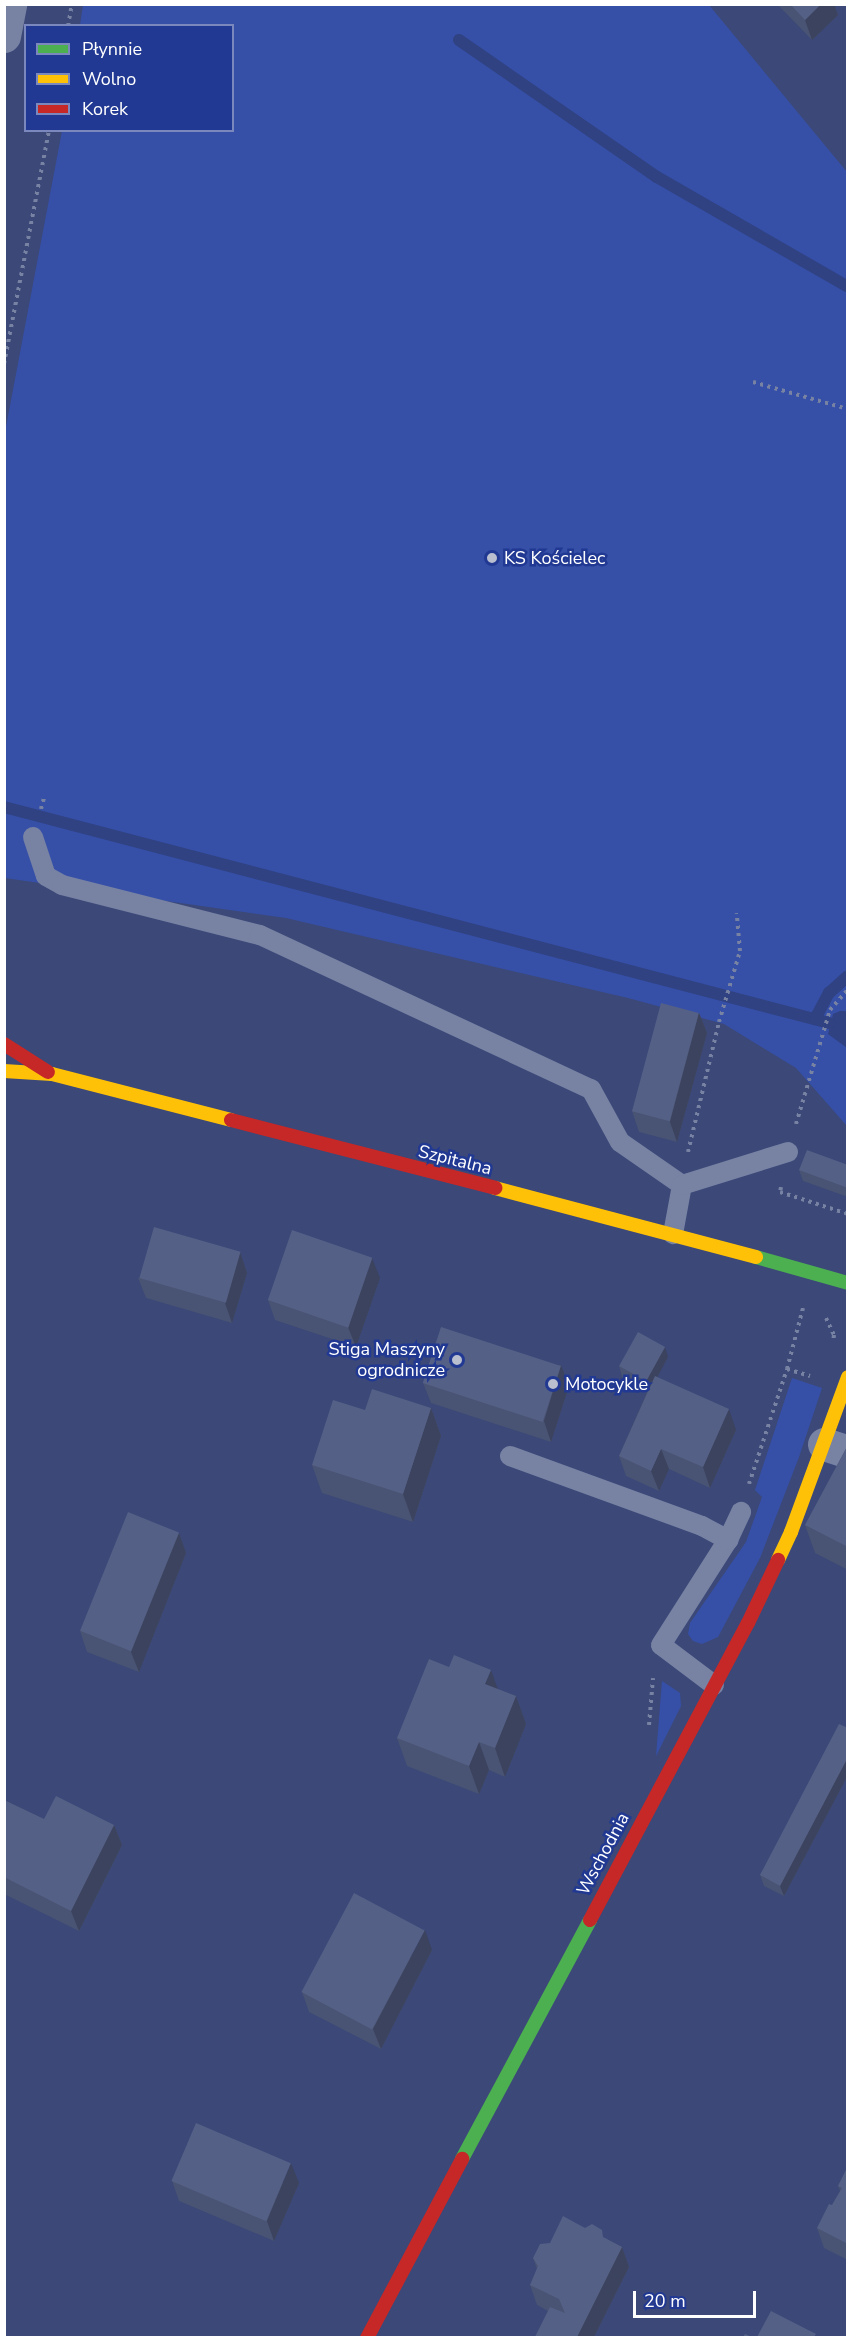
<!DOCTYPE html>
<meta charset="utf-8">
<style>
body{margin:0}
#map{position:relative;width:852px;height:2342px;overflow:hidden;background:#3b4878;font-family:"Nunito Sans",sans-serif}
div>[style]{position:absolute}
.green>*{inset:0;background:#3650a8}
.water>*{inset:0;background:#304282}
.stream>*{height:12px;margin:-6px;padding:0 6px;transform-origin:6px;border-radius:6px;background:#304282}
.path>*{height:4px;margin-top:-2px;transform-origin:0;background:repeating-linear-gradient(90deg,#7882a3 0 3px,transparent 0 7.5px)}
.lane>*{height:20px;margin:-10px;padding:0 10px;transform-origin:10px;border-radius:10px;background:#7882a3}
.street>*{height:33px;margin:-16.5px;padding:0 16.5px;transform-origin:16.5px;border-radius:16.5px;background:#7882a3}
.fast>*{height:14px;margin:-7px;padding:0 7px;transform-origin:7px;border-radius:7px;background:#4caf50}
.slow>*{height:14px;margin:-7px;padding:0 7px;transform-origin:7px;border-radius:7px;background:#ffc107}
.jam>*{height:14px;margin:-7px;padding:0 7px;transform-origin:7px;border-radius:7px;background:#c62828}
.wall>*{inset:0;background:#495373}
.shaded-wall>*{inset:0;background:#3c435e}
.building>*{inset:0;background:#556086;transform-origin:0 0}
.dots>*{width:16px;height:16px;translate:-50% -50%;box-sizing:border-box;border:3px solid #213992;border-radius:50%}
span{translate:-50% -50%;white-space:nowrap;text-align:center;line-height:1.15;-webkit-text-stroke:5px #213992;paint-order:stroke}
.poi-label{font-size:18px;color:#fff}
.left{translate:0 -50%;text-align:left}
.right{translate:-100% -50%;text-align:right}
.street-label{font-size:18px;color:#fff}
.frame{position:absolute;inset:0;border:6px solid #fff;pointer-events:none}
.legend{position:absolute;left:24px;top:24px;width:210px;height:108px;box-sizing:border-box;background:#213992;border:2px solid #7a88be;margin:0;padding:8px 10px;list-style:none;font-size:18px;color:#fff}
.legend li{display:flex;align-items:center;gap:12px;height:30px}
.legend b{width:30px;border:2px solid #7a88be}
.scale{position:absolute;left:633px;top:2291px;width:123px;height:27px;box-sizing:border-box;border:3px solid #fff;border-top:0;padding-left:8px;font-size:18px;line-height:21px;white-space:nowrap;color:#fff;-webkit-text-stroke:4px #213992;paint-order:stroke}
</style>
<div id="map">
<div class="green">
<i style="clip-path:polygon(83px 5px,709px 5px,847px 172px,847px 1126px,796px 1068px,724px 1024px,628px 998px,286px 918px,5px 878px,5px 432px,62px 131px,232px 130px,232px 26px,80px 25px)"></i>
<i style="clip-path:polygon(792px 1378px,822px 1388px,799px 1457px,760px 1558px,718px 1637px,702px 1644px,693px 1641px,688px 1634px,690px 1623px,746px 1542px,762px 1497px,755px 1490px)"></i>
<i style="clip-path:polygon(662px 1681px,680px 1693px,681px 1706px,656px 1756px)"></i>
</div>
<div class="water">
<i style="clip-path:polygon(840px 1011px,847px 1011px,847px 1048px,828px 1034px,833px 1014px)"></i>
</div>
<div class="stream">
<i style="left:459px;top:40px;width:241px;rotate:34.7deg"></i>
<i style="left:657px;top:177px;width:220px;rotate:29.9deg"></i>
<i style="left:4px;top:807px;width:853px;rotate:14.67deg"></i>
<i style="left:815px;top:1019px;width:30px;rotate:-62deg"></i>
<i style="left:829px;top:993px;width:25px;rotate:-42deg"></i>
</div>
<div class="path">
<i style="left:68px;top:26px;width:22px;rotate:-80deg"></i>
<i style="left:4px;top:364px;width:238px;rotate:-79.1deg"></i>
<i style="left:753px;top:382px;width:99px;rotate:15.9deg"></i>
<i style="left:41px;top:809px;width:11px;rotate:-75deg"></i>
<i style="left:796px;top:1124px;width:119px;rotate:-73.4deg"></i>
<i style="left:830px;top:1010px;width:28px;rotate:-49deg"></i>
<i style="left:688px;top:1152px;width:134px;rotate:-76.6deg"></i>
<i style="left:719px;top:1022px;width:74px;rotate:-73.5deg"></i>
<i style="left:740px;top:951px;width:38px;rotate:-95deg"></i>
<i style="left:781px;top:1187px;width:5px;rotate:101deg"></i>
<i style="left:780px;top:1192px;width:71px;rotate:17.9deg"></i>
<i style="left:826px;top:1318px;width:19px;rotate:65deg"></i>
<i style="left:834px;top:1335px;width:7px;rotate:98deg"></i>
<i style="left:787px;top:1369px;width:24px;rotate:17deg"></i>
<i style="left:749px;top:1484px;width:121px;rotate:-71.7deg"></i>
<i style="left:787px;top:1369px;width:63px;rotate:-75.3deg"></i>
<i style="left:649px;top:1725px;width:47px;rotate:-85.1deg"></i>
</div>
<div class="lane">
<i style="left:33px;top:837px;width:41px;rotate:71.6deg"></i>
<i style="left:46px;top:876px;width:18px;rotate:29deg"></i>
<i style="left:62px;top:885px;width:204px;rotate:14.2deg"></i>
<i style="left:260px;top:935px;width:365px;rotate:25deg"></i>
<i style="left:591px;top:1089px;width:60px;rotate:61.3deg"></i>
<i style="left:620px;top:1142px;width:75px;rotate:34.7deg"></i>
<i style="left:682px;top:1185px;width:50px;rotate:100.4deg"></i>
<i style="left:682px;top:1185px;width:111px;rotate:-17.3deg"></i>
<i style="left:510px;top:1456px;width:204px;rotate:20deg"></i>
<i style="left:702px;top:1526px;width:30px;rotate:28deg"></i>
<i style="left:714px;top:1685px;width:66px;rotate:-143deg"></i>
<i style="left:661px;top:1645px;width:125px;rotate:-57.5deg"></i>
<i style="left:728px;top:1540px;width:31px;rotate:-65deg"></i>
</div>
<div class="street">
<i style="left:4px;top:36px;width:33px;rotate:-79deg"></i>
<i style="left:824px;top:1444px;width:25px;rotate:18deg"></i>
</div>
<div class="fast">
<i style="left:756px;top:1257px;width:96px;rotate:15.8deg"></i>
<i style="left:462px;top:2159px;width:271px;rotate:-61.8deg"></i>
</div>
<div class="slow">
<i style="left:4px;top:1071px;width:48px;rotate:3.6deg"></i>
<i style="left:52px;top:1074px;width:185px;rotate:14.4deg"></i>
<i style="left:495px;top:1188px;width:270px;rotate:14.8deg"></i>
<i style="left:778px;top:1560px;width:31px;rotate:-65deg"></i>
<i style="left:791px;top:1532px;width:165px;rotate:-69.8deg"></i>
</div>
<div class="jam">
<i style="left:4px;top:1044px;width:52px;rotate:32.5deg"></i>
<i style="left:231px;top:1120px;width:273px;rotate:14.4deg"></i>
<i style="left:590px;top:1920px;width:336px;rotate:-62deg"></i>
<i style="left:748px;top:1623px;width:70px;rotate:-64.5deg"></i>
<i style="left:367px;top:2338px;width:203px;rotate:-62deg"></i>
</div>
<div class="wall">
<i style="clip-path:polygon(777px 4px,837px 4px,835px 7px,838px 15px,812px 40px)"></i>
<i style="clip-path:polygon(699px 1013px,707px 1033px,677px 1142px,639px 1132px,632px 1111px)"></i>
<i style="clip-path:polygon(848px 1165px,848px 1197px,803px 1181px,799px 1170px)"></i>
<i style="clip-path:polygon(240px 1252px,247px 1273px,232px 1323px,146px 1298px,138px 1278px)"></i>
<i style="clip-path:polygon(380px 1278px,356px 1347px,275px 1320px,268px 1300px)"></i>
<i style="clip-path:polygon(668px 1357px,657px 1377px,736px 1430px,710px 1488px,669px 1469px,659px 1491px,626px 1476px,619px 1456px,648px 1390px,622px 1377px,619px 1366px)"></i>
<i style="clip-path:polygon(561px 1365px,569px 1386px,551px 1442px,431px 1403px,423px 1383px)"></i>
<i style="clip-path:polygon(431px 1408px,441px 1436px,413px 1522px,322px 1493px,312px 1465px,365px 1410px)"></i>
<i style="clip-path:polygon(848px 1445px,848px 1570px,815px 1553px,805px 1525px)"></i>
<i style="clip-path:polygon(179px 1533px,186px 1553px,139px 1672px,87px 1652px,80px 1631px)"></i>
<i style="clip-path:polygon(498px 1689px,516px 1696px,526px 1724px,505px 1777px,489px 1770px,479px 1794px,407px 1766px,397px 1738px)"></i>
<i style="clip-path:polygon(848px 1728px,848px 1775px,784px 1896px,764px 1886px,760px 1875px)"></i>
<i style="clip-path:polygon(4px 1800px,44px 1819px,114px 1825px,122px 1845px,79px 1931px,4px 1894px)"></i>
<i style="clip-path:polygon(432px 1950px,381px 2049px,309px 2012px,302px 1992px)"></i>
<i style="clip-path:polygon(848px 2166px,848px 2260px,824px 2248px,817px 2228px,832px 2205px,840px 2191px,838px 2186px)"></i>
<i style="clip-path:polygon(172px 2181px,299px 2183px,274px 2241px,179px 2201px)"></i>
<i style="clip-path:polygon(605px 2238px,622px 2247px,629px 2267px,594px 2337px,535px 2337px,548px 2311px,537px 2305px,530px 2285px,537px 2269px,533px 2258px)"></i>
</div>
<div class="shaded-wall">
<i style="clip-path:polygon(821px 4px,837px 4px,835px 7px,838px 15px,812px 40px,805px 20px)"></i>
<i style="clip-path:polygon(699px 1013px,707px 1033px,677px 1142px,670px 1122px)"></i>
<i style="clip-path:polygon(240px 1252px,247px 1273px,232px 1323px,225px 1303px)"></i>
<i style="clip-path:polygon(372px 1258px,380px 1278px,356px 1347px,348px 1327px)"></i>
<i style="clip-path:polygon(665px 1347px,668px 1357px,650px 1391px,646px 1380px)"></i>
<i style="clip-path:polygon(561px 1365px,569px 1386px,551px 1442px,544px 1421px)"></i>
<i style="clip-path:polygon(431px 1408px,441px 1436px,413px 1522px,403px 1494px)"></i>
<i style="clip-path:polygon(729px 1409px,736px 1430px,710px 1488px,703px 1467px)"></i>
<i style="clip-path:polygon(661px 1449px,669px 1469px,659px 1491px,651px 1471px)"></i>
<i style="clip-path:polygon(179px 1533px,186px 1553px,139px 1672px,131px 1652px)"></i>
<i style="clip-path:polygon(491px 1670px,501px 1698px,485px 1684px)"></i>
<i style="clip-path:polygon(516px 1696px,526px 1724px,505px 1777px,495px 1748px)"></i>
<i style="clip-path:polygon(479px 1742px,489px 1770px,479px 1794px,469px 1766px)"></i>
<i style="clip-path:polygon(848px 1757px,848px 1775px,784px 1896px,780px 1886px)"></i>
<i style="clip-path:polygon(114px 1825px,122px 1845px,79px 1931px,71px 1911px)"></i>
<i style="clip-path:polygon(425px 1930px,432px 1950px,381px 2049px,373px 2029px)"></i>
<i style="clip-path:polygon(291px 2163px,299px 2183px,274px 2241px,267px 2221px)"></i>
<i style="clip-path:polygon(622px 2247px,629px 2267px,594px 2337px,577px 2337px)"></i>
</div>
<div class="building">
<i style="clip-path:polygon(790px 4px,821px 4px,805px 20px)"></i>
<i style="left:661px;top:1003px;width:39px;height:112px;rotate:15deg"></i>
<i style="clip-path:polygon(807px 1150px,848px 1165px,848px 1188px,799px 1170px)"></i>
<i style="left:154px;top:1227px;width:90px;height:53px;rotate:16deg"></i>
<i style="left:292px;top:1230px;width:85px;height:74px;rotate:19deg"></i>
<i style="left:441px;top:1327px;width:126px;height:59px;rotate:18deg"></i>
<i style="left:638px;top:1332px;width:31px;height:39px;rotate:29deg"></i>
<i style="clip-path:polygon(655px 1376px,729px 1409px,703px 1467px,661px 1449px,651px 1471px,619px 1456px)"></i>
<i style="clip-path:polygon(372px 1389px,431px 1408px,403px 1494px,312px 1465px,333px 1400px,365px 1410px)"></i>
<i style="clip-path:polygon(848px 1445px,848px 1547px,805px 1525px)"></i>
<i style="left:128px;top:1512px;width:55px;height:128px;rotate:22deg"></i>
<i style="clip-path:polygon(454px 1655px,491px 1670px,485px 1684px,516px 1696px,495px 1748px,479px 1742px,469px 1766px,397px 1738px,429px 1659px,449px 1667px)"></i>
<i style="clip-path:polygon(839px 1724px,848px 1728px,848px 1757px,780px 1886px,760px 1875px)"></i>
<i style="clip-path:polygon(56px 1796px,114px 1825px,71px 1911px,4px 1877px,4px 1800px,44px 1819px)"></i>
<i style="left:354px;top:1893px;width:80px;height:112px;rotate:28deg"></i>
<i style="left:196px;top:2123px;width:103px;height:63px;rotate:23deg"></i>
<i style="clip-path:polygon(848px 2166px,848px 2244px,817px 2228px,829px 2204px,832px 2205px,842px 2188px,838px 2186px)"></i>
<i style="clip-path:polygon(563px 2216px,585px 2228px,592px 2224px,602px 2230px,603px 2237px,622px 2247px,577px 2337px,535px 2337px,550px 2307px,565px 2313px,559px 2299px,530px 2285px,538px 2266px,533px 2258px,540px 2244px,550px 2243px)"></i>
<i style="clip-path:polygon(771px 2311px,816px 2334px,814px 2337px,757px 2337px)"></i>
<i style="clip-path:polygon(745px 2334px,752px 2337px,743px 2337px)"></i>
</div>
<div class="dots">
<i style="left:492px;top:558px;background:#babfd0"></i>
<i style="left:457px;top:1360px;background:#babfd0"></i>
<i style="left:553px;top:1384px;background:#babfd0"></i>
</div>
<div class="poi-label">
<span class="left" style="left:504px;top:558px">KS Kościelec</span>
<span class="right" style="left:445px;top:1360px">Stiga Maszyny<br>ogrodnicze</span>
<span class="left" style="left:565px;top:1384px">Motocykle</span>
</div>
<div class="street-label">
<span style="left:455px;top:1160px;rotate:14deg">Szpitalna</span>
<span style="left:603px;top:1854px;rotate:-62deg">Wschodnia</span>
</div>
<div class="frame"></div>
<ul class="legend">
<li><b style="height:8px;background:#4caf50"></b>Płynnie</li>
<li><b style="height:8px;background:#ffc107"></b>Wolno</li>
<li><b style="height:8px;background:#c62828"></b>Korek</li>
</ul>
<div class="scale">20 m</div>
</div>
